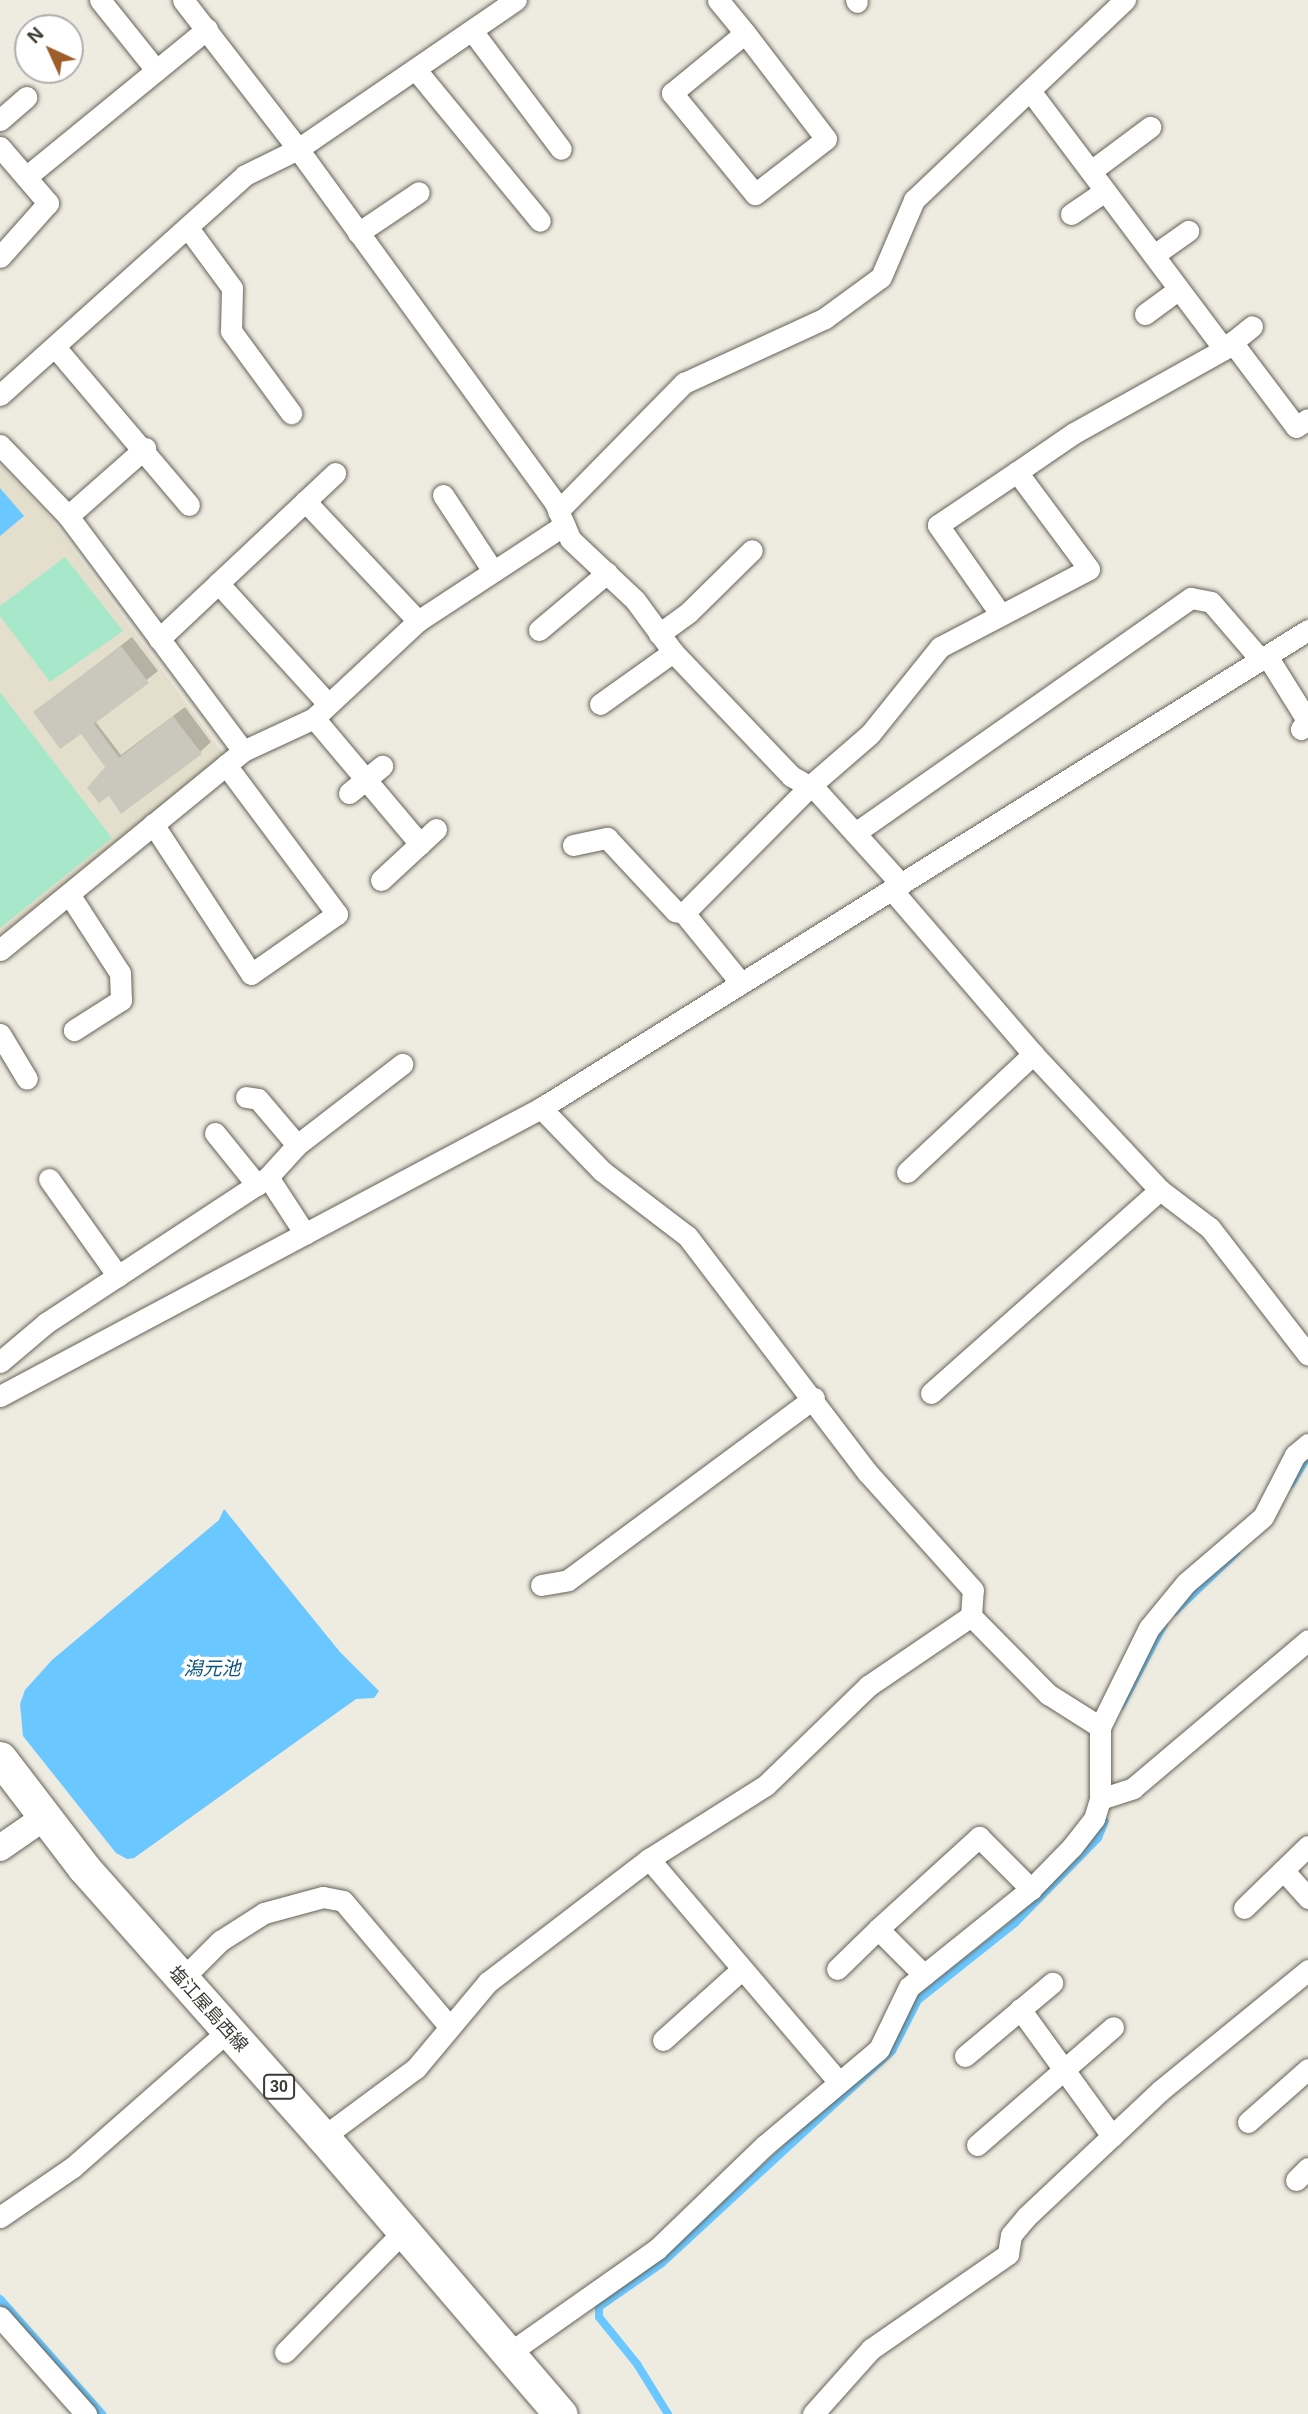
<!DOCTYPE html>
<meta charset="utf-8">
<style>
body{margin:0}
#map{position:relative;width:1308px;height:2414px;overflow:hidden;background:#eeebe0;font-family:Helvetica,"Noto Sans JP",sans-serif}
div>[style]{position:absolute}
.built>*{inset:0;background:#e3dfcc}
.green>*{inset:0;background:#a7e8ca}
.water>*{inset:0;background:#6ac7ff}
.shadow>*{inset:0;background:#0003}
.stream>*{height:8px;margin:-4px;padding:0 4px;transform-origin:4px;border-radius:4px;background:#6ac7ff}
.building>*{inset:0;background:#cac8bc}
.roads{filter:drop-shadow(0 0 2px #656258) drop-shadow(0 0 2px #656258)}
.minor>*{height:21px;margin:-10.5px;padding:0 10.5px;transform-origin:10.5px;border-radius:10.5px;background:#fff}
.tertiary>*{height:26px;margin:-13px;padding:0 13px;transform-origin:13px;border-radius:13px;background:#fff}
.primary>*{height:33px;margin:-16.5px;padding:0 16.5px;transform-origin:16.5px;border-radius:16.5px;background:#fff}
span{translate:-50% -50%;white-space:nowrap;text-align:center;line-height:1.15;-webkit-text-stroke:7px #fff;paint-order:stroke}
.shield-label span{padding:2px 5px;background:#fff;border:2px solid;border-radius:5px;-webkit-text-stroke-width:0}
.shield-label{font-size:16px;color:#3b3a35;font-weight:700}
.street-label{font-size:18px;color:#3b3a35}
.water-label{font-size:19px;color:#0c577b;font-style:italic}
.north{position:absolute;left:14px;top:14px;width:70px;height:70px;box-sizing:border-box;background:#fff;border:2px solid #b1b0ae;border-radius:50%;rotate:315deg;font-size:19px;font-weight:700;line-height:28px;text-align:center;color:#3b3a35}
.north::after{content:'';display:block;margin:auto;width:24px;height:32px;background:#9f5d2a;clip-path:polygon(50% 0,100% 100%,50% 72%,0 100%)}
</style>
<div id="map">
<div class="built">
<i style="clip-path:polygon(0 464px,51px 519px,225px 756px,0 936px)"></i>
</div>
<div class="green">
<i style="clip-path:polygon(65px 557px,123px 631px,50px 682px,0 616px,0 606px)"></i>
<i style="clip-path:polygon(0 692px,112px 838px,0 928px)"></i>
</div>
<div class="water">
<i style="clip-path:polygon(0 488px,24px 516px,0 536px)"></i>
<i style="clip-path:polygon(224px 1509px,340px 1652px,379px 1691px,374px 1698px,356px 1699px,134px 1858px,127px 1859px,116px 1853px,23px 1736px,20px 1704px,25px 1690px,52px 1660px,219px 1520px)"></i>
</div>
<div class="shadow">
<i style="clip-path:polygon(132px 637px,158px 671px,95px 721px,121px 755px,185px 707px,211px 742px,200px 752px,98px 779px,106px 766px,83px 734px,35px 712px)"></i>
</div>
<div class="stream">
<i style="left:1291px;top:1484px;width:33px;rotate:-59deg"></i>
<i style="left:1174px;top:1612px;width:86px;rotate:-43.6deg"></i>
<i style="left:1121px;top:1706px;width:93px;rotate:-62.3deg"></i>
<i style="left:0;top:2299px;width:154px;rotate:48.4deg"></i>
<i style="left:668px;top:2414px;width:59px;rotate:-121.8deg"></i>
<i style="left:637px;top:2364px;width:60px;rotate:-129deg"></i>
<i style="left:599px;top:2317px;width:10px;rotate:-90deg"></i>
<i style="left:599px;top:2307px;width:77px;rotate:-34.9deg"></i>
<i style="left:662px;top:2263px;width:313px;rotate:-42.7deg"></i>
<i style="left:892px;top:2051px;width:57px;rotate:-63deg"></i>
<i style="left:918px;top:2000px;width:124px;rotate:-38.4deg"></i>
<i style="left:1015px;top:1923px;width:119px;rotate:-45.7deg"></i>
<i style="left:1098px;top:1838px;width:18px;rotate:-68deg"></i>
</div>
<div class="building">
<i style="clip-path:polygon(121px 646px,149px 683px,94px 724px,119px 758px,173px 716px,202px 754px,121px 814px,109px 796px,99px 803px,87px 788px,105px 767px,81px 734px,60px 749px,33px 712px)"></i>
</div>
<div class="roads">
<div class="minor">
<i style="left:100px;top:0;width:90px;rotate:51.3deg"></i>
<i style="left:183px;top:0;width:188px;rotate:52.3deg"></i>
<i style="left:298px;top:149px;width:437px;rotate:54deg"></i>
<i style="left:555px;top:503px;width:39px;rotate:67deg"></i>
<i style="left:570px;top:539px;width:89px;rotate:43.2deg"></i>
<i style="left:635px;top:600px;width:64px;rotate:53.8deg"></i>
<i style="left:673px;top:652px;width:171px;rotate:46.4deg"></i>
<i style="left:791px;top:776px;width:29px;rotate:29deg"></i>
<i style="left:816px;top:790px;width:127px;rotate:47.9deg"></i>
<i style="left:718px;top:0;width:43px;rotate:50.7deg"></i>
<i style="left:745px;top:33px;width:133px;rotate:52.6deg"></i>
<i style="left:826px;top:139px;width:90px;rotate:142.2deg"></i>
<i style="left:755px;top:194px;width:131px;rotate:-129.4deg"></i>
<i style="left:672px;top:93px;width:94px;rotate:-39.4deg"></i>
<i style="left:856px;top:0;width:2px;rotate:63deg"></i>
<i style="left:473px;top:32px;width:146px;rotate:53.1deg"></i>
<i style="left:416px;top:70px;width:195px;rotate:50.6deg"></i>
<i style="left:1031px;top:92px;width:321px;rotate:53.1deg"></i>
<i style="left:0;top:120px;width:35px;rotate:-41deg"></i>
<i style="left:0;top:147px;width:74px;rotate:49.4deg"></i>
<i style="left:48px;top:203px;width:72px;rotate:131.6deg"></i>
<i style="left:1091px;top:171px;width:74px;rotate:-36.7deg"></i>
<i style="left:26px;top:177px;width:234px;rotate:-39.3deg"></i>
<i style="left:1071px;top:214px;width:41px;rotate:-34.1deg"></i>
<i style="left:188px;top:228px;width:74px;rotate:53.7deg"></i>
<i style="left:232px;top:288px;width:43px;rotate:91.3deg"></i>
<i style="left:231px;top:331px;width:102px;rotate:53.8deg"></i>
<i style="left:358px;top:233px;width:73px;rotate:-33.9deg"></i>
<i style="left:1154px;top:255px;width:42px;rotate:-35.2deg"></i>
<i style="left:1145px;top:314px;width:42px;rotate:-36.3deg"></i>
<i style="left:1232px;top:342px;width:106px;rotate:53deg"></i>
<i style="left:1296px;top:427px;width:14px;rotate:-34deg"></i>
<i style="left:55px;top:347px;width:207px;rotate:49.7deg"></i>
<i style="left:0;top:395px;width:329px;rotate:-41.9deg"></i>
<i style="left:245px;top:175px;width:59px;rotate:-26.1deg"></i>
<i style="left:298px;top:149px;width:264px;rotate:-34.4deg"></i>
<i style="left:0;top:445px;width:98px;rotate:46.2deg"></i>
<i style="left:68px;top:516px;width:293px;rotate:53.3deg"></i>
<i style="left:443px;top:495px;width:91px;rotate:56.7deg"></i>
<i style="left:305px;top:501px;width:165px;rotate:46.7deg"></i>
<i style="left:558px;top:511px;width:180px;rotate:-45.5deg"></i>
<i style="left:684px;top:383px;width:155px;rotate:-24.7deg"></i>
<i style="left:825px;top:318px;width:69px;rotate:-36.2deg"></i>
<i style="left:881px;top:277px;width:84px;rotate:-66.8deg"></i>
<i style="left:914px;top:200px;width:291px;rotate:-43.5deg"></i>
<i style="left:68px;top:516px;width:103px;rotate:-41.4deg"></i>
<i style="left:218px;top:583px;width:164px;rotate:47.7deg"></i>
<i style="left:1001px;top:615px;width:110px;rotate:-125deg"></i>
<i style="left:938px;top:525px;width:95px;rotate:-33.9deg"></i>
<i style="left:539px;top:630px;width:89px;rotate:-40deg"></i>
<i style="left:659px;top:634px;width:37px;rotate:-36deg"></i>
<i style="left:689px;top:612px;width:88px;rotate:-44.5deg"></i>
<i style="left:159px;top:639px;width:242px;rotate:-43.3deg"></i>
<i style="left:1267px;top:656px;width:75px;rotate:58deg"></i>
<i style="left:1307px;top:720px;width:11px;rotate:124deg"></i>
<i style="left:600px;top:704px;width:90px;rotate:-35.5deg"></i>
<i style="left:314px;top:718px;width:165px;rotate:49.9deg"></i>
<i style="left:349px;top:793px;width:43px;rotate:-39.3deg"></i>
<i style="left:153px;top:824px;width:179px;rotate:56.8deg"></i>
<i style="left:251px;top:974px;width:105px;rotate:-34.9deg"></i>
<i style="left:337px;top:914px;width:186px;rotate:-126.7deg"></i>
<i style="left:855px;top:833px;width:410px;rotate:-35deg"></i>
<i style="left:1191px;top:598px;width:20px;rotate:11deg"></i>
<i style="left:1211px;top:602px;width:77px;rotate:49.2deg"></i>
<i style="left:573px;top:845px;width:35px;rotate:-12deg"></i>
<i style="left:607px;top:838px;width:100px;rotate:47deg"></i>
<i style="left:675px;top:911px;width:9px;rotate:13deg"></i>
<i style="left:381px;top:880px;width:75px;rotate:-42.8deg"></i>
<i style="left:892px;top:890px;width:216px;rotate:49.3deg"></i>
<i style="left:1033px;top:1054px;width:186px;rotate:47deg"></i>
<i style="left:1160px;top:1190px;width:63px;rotate:37.2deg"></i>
<i style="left:1210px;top:1228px;width:160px;rotate:52.3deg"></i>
<i style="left:69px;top:894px;width:94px;rotate:57.2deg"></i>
<i style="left:120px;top:973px;width:27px;rotate:88deg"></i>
<i style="left:121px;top:1000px;width:56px;rotate:147.4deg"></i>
<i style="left:0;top:950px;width:314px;rotate:-39.3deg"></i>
<i style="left:243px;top:751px;width:78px;rotate:-24.9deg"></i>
<i style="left:314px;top:718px;width:142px;rotate:-43deg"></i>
<i style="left:418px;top:621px;width:175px;rotate:-33.3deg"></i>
<i style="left:741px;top:983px;width:90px;rotate:-129.2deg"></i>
<i style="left:684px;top:913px;width:179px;rotate:-45.2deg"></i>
<i style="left:810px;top:786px;width:79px;rotate:-40.9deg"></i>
<i style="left:870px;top:734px;width:112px;rotate:-51.2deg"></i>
<i style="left:940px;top:647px;width:168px;rotate:-27.6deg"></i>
<i style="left:1089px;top:569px;width:121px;rotate:-126.6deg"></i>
<i style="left:1017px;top:472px;width:69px;rotate:-34.4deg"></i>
<i style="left:1074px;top:433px;width:172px;rotate:-29.2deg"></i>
<i style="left:1224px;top:349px;width:36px;rotate:-39deg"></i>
<i style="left:0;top:1034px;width:52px;rotate:59deg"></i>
<i style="left:246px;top:1097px;width:12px;rotate:9deg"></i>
<i style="left:258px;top:1099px;width:60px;rotate:49.7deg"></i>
<i style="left:215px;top:1133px;width:67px;rotate:51.1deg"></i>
<i style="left:907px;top:1172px;width:173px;rotate:-43.1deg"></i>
<i style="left:268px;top:1177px;width:68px;rotate:57deg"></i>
<i style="left:49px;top:1179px;width:119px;rotate:54.6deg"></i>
<i style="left:0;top:1362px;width:60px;rotate:-40.3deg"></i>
<i style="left:46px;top:1323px;width:266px;rotate:-33.3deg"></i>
<i style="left:268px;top:1177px;width:43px;rotate:-47.8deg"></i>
<i style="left:297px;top:1145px;width:133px;rotate:-37.6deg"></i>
<i style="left:931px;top:1393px;width:306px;rotate:-41.6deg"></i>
<i style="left:0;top:1396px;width:613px;rotate:-28.03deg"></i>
<i style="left:541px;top:1108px;width:904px;rotate:-31.93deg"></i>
<i style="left:541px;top:1585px;width:27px;rotate:-10deg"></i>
<i style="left:568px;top:1580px;width:306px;rotate:-36.5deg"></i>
<i style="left:971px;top:1616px;width:110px;rotate:45.4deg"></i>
<i style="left:1048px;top:1694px;width:62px;rotate:32.4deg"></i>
<i style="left:1100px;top:1799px;width:35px;rotate:-18deg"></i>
<i style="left:1133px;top:1788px;width:229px;rotate:-40.2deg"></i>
<i style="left:649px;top:1859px;width:293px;rotate:49.6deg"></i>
<i style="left:1283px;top:1870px;width:38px;rotate:48deg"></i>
<i style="left:1244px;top:1908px;width:89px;rotate:-44.1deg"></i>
<i style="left:878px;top:1929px;width:137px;rotate:-42.3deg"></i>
<i style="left:979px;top:1837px;width:74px;rotate:45deg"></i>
<i style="left:837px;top:1969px;width:57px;rotate:-44.3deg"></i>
<i style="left:878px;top:1929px;width:65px;rotate:45deg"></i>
<i style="left:182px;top:1979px;width:54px;rotate:-45deg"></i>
<i style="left:220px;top:1941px;width:52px;rotate:-32.5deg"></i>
<i style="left:264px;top:1913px;width:61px;rotate:-15.2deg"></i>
<i style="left:323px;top:1897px;width:20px;rotate:11deg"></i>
<i style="left:343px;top:1901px;width:165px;rotate:49.7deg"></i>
<i style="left:1020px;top:2009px;width:157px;rotate:54.1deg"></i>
<i style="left:663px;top:2040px;width:105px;rotate:-41.9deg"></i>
<i style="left:965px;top:2056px;width:114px;rotate:-40deg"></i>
<i style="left:1248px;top:2122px;width:80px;rotate:-41.5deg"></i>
<i style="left:323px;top:2137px;width:116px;rotate:-36.6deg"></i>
<i style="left:416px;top:2068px;width:112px;rotate:-50.1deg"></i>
<i style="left:488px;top:1982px;width:203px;rotate:-37.4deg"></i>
<i style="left:649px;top:1859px;width:138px;rotate:-32.3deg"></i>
<i style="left:766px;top:1785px;width:142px;rotate:-44.1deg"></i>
<i style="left:868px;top:1686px;width:125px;rotate:-34.2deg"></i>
<i style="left:971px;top:1616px;width:26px;rotate:-86deg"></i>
<i style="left:973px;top:1590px;width:159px;rotate:-131.9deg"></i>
<i style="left:867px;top:1472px;width:297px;rotate:-127.3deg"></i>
<i style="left:687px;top:1236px;width:107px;rotate:-142.6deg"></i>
<i style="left:602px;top:1171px;width:88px;rotate:-134.1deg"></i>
<i style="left:977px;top:2145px;width:180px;rotate:-40.9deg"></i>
<i style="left:1296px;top:2180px;width:17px;rotate:-45deg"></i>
<i style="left:0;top:2217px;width:88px;rotate:-34.4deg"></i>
<i style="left:73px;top:2167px;width:206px;rotate:-41.3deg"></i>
<i style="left:0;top:2317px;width:130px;rotate:48.4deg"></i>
<i style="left:285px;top:2352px;width:168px;rotate:-45.5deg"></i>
<i style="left:509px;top:2353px;width:181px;rotate:-35.1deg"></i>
<i style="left:657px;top:2249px;width:149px;rotate:-43.9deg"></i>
<i style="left:764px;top:2146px;width:150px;rotate:-40.1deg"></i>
<i style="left:879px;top:2049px;width:69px;rotate:-64.2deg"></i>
<i style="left:909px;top:1987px;width:156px;rotate:-38.8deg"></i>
<i style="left:1031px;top:1889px;width:59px;rotate:-45.7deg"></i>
<i style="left:1072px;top:1847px;width:36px;rotate:-52deg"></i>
<i style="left:1094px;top:1819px;width:21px;rotate:-73deg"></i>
<i style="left:1100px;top:1799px;width:72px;rotate:-90deg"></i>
<i style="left:1100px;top:1727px;width:110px;rotate:-63.7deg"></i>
<i style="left:1149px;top:1628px;width:58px;rotate:-50.6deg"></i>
<i style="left:1186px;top:1583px;width:101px;rotate:-40.6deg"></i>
<i style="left:1263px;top:1517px;width:70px;rotate:-62.7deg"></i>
<i style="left:1295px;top:1455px;width:17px;rotate:-40deg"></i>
<i style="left:813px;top:2414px;width:87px;rotate:-48.3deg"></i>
<i style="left:871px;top:2349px;width:167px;rotate:-34.7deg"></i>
<i style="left:1008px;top:2254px;width:19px;rotate:-81deg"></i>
<i style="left:1011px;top:2235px;width:23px;rotate:-50deg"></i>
<i style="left:1026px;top:2217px;width:118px;rotate:-43.3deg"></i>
<i style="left:1112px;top:2136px;width:67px;rotate:-43.2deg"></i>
<i style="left:1161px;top:2090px;width:190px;rotate:-39.2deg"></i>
</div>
<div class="tertiary">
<i style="left:0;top:1848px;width:51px;rotate:-34.6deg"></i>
</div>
<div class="primary">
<i style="left:0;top:1758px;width:138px;rotate:52.6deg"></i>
<i style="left:84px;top:1868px;width:360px;rotate:48.4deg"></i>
<i style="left:323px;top:2137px;width:365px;rotate:49.4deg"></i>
</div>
</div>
<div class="shield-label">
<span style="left:279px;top:2087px">30</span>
</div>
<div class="street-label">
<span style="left:208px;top:2009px;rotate:48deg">塩江屋島西線</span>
</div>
<div class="water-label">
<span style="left:212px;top:1669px">潟元池</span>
</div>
<div class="north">N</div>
</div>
